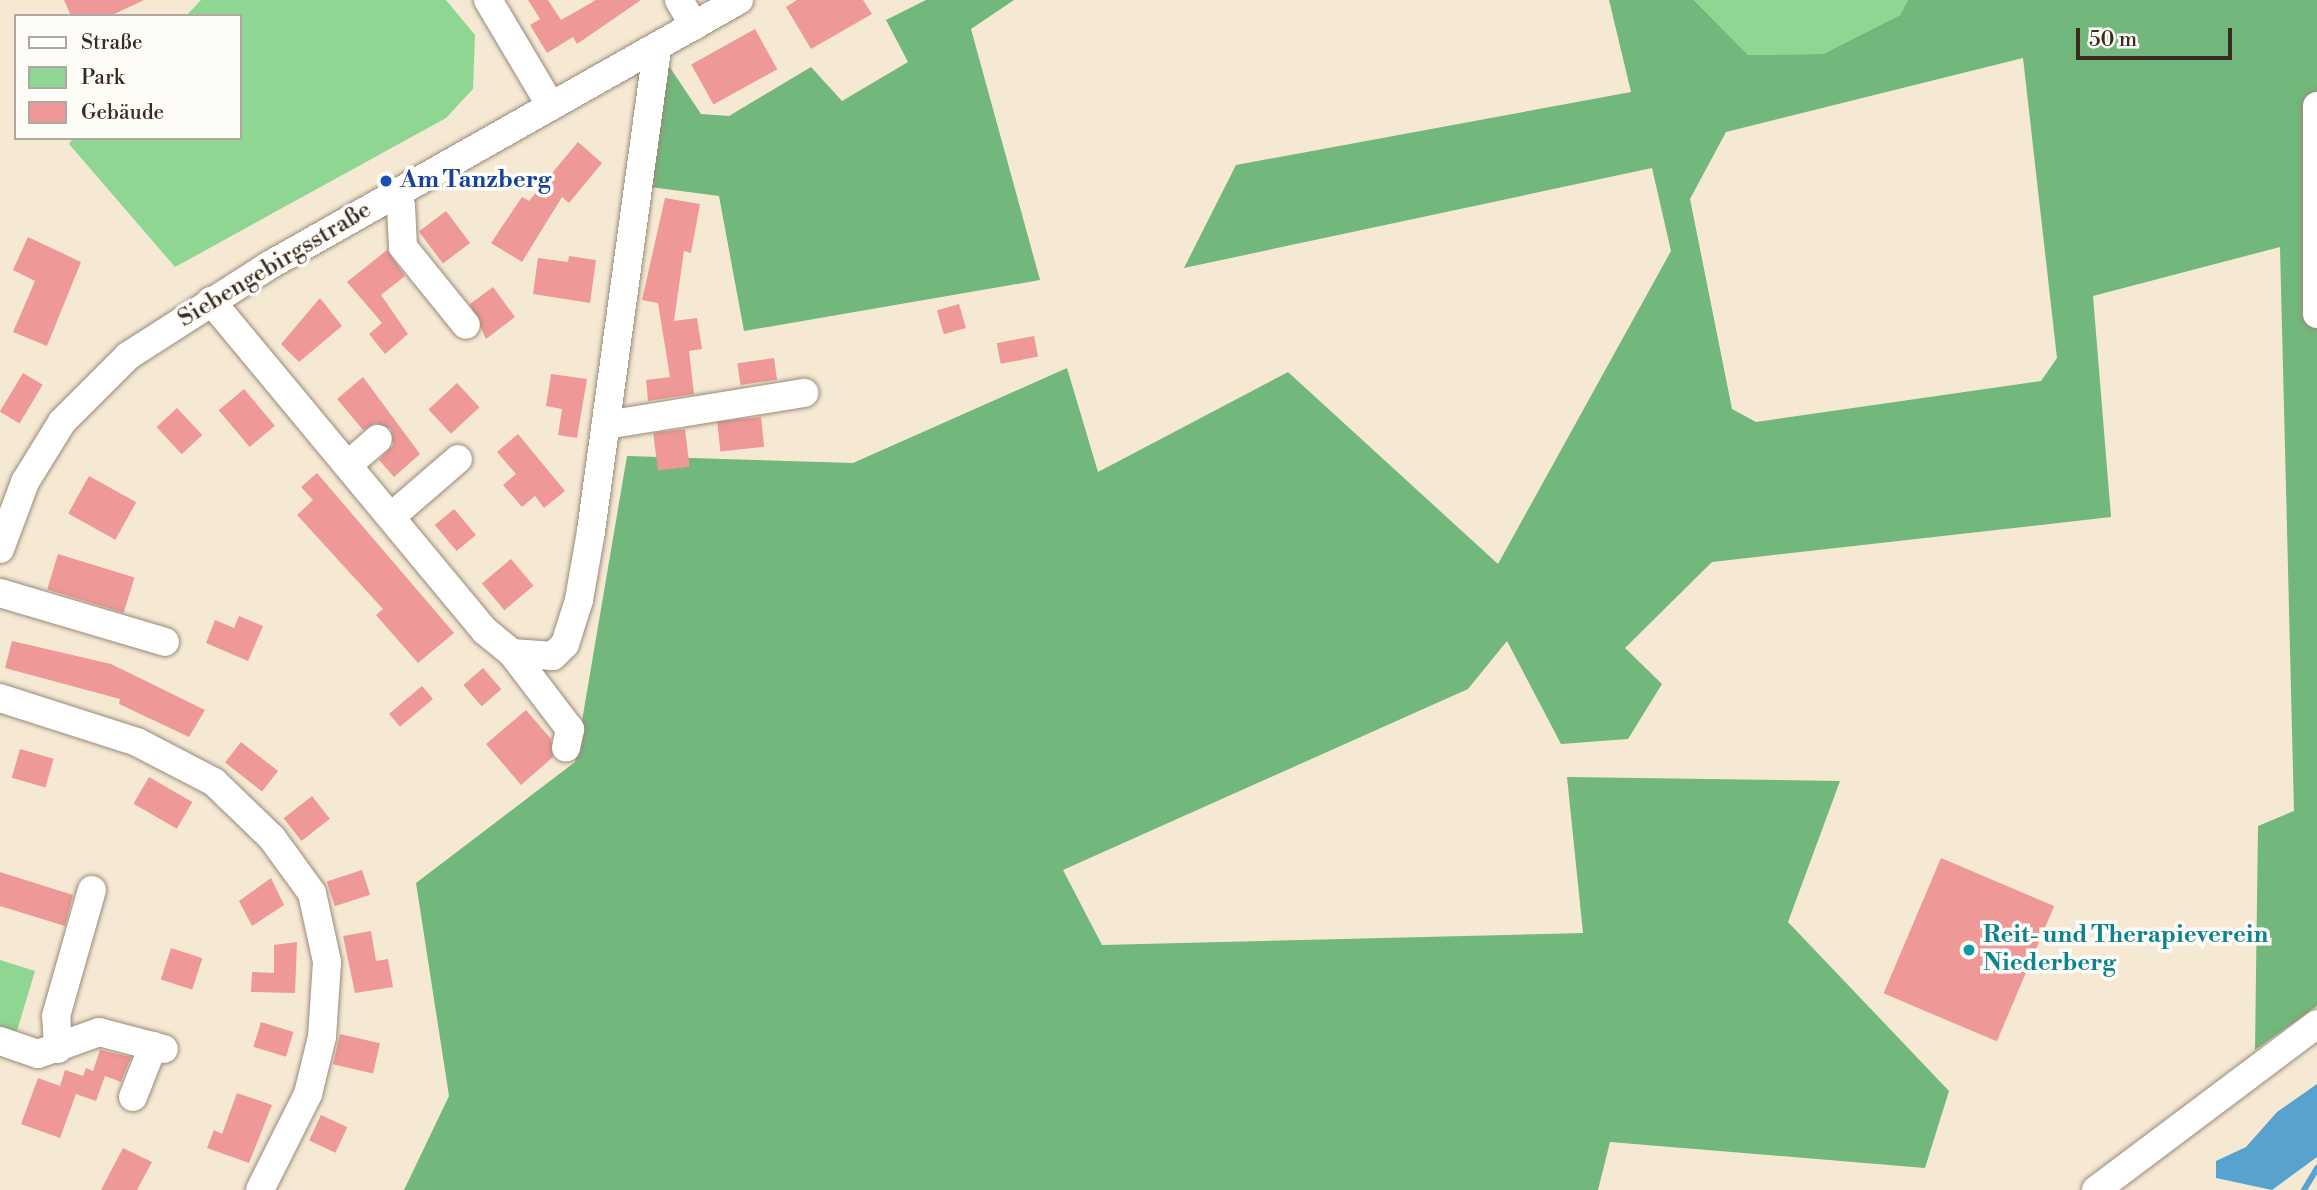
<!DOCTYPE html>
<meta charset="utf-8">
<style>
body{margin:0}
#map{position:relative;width:2317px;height:1190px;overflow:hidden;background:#f6e9d4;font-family:"Libre Bodoni",serif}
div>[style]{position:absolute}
.green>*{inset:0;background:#8ed691}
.forest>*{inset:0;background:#72b77b}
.water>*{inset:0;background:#57a2cf}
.stream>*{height:6px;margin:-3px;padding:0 3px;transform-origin:3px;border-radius:3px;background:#57a2cf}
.building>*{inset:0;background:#ee9897;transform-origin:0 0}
.roads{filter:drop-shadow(0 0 2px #988a79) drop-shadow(0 0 2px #988a79)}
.minor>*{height:28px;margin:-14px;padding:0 14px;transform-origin:14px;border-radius:14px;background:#fff}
.dots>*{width:19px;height:19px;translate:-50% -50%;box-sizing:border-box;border:4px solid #fdfcf7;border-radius:50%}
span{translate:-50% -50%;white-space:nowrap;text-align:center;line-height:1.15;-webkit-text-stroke:7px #fdfcf7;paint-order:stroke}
.transit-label{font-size:24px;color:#164399;font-weight:700}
.left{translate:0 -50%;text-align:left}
.street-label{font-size:24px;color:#3b2a1e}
.culture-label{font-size:24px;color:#0d838f;font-weight:700}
.legend{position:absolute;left:14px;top:14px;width:228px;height:126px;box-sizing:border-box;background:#fdfcf7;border:2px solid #afa8a0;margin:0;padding:9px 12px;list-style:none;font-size:21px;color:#3b2a1e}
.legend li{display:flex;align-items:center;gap:14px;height:35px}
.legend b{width:35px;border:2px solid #afa8a0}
.scale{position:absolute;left:2076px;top:28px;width:156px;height:32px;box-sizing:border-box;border:4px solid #3b2a1e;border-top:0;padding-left:9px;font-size:21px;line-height:24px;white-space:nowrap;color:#3b2a1e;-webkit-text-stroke:5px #fdfcf7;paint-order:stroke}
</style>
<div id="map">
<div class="green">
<i style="clip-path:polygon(201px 0,446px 0,475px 35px,473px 89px,446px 118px,175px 267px,69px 144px,73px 138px,240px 138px,240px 16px,186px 16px)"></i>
<i style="clip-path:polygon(1694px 0,1908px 0,1900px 15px,1823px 54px,1748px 55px)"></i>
<i style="clip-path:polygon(0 960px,35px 971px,17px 1031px,0 1026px)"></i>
</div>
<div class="forest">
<i style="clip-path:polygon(926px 0,1014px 0,971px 29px,1040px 280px,744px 331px,719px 196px,650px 187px,665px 60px,701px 114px,729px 116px,811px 67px,842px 101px,908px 62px,886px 20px)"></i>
<i style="clip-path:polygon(evenodd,1609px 0,1694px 0,1748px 55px,1823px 54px,1900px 15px,1908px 0,2317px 0,2317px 1006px,2255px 1050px,2258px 826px,2294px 811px,2280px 247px,2093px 296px,2111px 517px,1712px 562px,1625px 648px,1662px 684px,1628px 739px,1561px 744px,1507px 641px,1468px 689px,1063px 870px,1102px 945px,1583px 933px,1567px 777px,1840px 781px,1788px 922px,1949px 1091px,1925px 1168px,1610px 1142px,1598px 1190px,404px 1190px,449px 1096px,416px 883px,575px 762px,627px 456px,853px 463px,1067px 368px,1098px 472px,1288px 372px,1498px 564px,1671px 251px,1652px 168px,1184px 268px,1236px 165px,1631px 92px,1609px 0,2023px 58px,2057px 358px,2041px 381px,1756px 422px,1732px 409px,1690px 199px,1726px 132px,2023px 58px)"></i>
</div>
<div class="water">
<i style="clip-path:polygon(2317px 1084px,2317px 1157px,2272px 1190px,2216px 1178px,2216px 1161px,2246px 1147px,2277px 1112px)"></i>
</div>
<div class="stream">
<i style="left:2304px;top:1190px;width:26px;rotate:-59deg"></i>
</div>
<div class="building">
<i style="clip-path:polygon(64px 0,144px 0,110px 16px,71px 16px)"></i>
<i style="clip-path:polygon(528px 0,548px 0,561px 20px,596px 0,641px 0,577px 44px,573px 37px,547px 53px,530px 25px,540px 19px)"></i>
<i style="clip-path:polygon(797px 0,863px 0,872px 14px,811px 49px,786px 7px)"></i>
<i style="left:755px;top:29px;width:46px;height:73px;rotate:61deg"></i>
<i style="clip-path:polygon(578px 142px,602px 163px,569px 203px,562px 197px,522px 262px,491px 243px,522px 197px,529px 201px)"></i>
<i style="clip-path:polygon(665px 198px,700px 204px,691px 253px,684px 251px,674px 321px,697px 318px,702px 349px,689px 351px,694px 394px,648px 401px,646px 380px,670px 377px,658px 303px,642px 300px)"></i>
<i style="left:446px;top:211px;width:40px;height:34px;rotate:53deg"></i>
<i style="clip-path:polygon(28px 237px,81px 262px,47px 346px,13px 332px,35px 281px,13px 270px)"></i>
<i style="clip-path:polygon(387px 250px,405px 276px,381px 295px,408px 334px,385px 354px,369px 334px,382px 323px,347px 282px)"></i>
<i style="clip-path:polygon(569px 256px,596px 260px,590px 303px,533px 294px,538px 258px,568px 262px)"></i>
<i style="clip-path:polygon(493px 287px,515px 317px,486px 339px,470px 304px)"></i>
<i style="clip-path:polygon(320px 298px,342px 326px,299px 362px,281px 344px)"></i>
<i style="left:959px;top:304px;width:25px;height:23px;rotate:74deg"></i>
<i style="left:1034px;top:336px;width:21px;height:38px;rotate:79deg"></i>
<i style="left:774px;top:358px;width:22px;height:37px;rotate:82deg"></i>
<i style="left:23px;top:373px;width:23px;height:45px;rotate:31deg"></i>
<i style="clip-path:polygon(551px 374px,587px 379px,577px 438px,558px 435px,562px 409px,546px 406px)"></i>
<i style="clip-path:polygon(363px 377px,420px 454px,394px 477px,379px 460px,393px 445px,391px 429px,376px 423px,363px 430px,337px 399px)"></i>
<i style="left:457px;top:383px;width:33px;height:39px;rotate:47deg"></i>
<i style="left:244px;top:389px;width:48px;height:33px;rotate:50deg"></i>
<i style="left:177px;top:408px;width:37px;height:28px;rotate:47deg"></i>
<i style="left:761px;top:417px;width:30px;height:44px;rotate:84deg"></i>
<i style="left:685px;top:429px;width:38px;height:32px;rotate:83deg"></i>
<i style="clip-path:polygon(518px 434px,565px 491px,544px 508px,535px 496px,522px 507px,503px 485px,516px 474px,497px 452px)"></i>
<i style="clip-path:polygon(317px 473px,454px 633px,418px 663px,376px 615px,383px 609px,297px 515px,313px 500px,301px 487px)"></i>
<i style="left:89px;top:476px;width:54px;height:43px;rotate:29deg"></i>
<i style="left:454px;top:509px;width:34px;height:25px;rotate:50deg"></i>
<i style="left:58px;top:554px;width:80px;height:37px;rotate:17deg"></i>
<i style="left:511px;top:559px;width:35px;height:38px;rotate:50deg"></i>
<i style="clip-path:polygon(239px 616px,263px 626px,248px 661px,206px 643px,215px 620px,234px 628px)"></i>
<i style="clip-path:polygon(12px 641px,111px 664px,205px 710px,189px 737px,119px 704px,120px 699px,5px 668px)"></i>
<i style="left:483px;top:668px;width:28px;height:26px;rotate:49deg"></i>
<i style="left:422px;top:686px;width:17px;height:43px;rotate:50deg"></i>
<i style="clip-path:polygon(526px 710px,551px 739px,553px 757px,521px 785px,486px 744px)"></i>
<i style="left:241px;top:742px;width:47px;height:26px;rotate:38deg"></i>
<i style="left:20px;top:749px;width:35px;height:30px;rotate:16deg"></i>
<i style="left:149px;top:777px;width:50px;height:31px;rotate:30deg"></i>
<i style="left:312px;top:796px;width:29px;height:36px;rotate:52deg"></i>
<i style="left:1941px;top:858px;width:123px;height:147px;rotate:23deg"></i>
<i style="left:362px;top:870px;width:26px;height:37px;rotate:72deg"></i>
<i style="clip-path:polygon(0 872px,73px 895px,65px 926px,0 906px)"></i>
<i style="clip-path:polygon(271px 878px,284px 905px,252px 926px,239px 901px)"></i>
<i style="clip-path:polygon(371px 931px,376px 961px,388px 959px,393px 987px,355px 993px,343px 936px)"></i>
<i style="clip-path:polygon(297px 942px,295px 993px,251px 992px,252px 972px,274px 973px,274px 945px)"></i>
<i style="left:171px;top:948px;width:33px;height:33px;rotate:18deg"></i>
<i style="left:261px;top:1022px;width:34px;height:26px;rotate:17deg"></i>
<i style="left:340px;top:1034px;width:41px;height:31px;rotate:13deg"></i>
<i style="clip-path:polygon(100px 1050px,131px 1057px,121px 1082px,105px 1076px,96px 1101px,76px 1094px,60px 1138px,21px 1124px,38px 1078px,60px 1086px,65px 1070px,83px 1076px,86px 1068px,93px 1071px)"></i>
<i style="clip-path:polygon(237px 1093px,272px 1105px,249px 1163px,207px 1148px,214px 1130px,222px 1134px)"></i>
<i style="left:321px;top:1115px;width:29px;height:28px;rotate:25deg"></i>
<i style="clip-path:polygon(123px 1148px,152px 1162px,137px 1190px,101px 1190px)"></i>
</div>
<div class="roads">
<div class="minor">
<i style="left:488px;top:0;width:123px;rotate:59.3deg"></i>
<i style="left:679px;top:0;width:30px;rotate:60deg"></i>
<i style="left:2317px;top:106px;width:208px;rotate:90deg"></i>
<i style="left:394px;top:194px;width:14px;rotate:60deg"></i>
<i style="left:401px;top:206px;width:41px;rotate:87.2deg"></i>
<i style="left:403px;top:247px;width:100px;rotate:51.1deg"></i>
<i style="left:211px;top:301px;width:429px;rotate:50.3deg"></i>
<i style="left:485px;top:631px;width:35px;rotate:39deg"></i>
<i style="left:512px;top:653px;width:41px;rotate:4.2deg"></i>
<i style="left:553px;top:656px;width:17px;rotate:-45deg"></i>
<i style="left:565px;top:644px;width:46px;rotate:-72.3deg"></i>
<i style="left:579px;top:600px;width:70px;rotate:-80.1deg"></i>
<i style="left:591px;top:531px;width:488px;rotate:-82.2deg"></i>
<i style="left:606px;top:425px;width:201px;rotate:-9.2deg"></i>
<i style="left:349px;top:464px;width:38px;rotate:-41deg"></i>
<i style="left:392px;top:516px;width:87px;rotate:-40.8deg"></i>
<i style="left:0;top:549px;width:72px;rotate:-69.5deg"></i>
<i style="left:25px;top:482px;width:70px;rotate:-58.3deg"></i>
<i style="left:62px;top:422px;width:93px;rotate:-45deg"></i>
<i style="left:128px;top:356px;width:166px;rotate:-32.7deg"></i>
<i style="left:268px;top:266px;width:541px;rotate:-29.46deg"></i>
<i style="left:0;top:593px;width:172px;rotate:16.5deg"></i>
<i style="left:512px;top:653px;width:96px;rotate:52.7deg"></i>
<i style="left:570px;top:729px;width:19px;rotate:102deg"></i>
<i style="left:0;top:698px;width:144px;rotate:17.8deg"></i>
<i style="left:137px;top:742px;width:87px;rotate:27.5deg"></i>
<i style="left:214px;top:782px;width:81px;rotate:44deg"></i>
<i style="left:272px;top:838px;width:68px;rotate:54deg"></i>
<i style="left:312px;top:893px;width:71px;rotate:77.7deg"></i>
<i style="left:327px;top:962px;width:75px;rotate:93.8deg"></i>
<i style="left:322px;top:1037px;width:59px;rotate:103.8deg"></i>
<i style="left:308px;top:1094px;width:107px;rotate:116.6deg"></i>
<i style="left:0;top:1041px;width:40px;rotate:18.9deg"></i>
<i style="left:38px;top:1054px;width:65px;rotate:-19.8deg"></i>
<i style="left:99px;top:1032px;width:67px;rotate:14.7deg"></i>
<i style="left:58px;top:1049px;width:33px;rotate:-93deg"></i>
<i style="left:56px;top:1016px;width:131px;rotate:-74.1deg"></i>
<i style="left:133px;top:1097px;width:55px;rotate:-68.6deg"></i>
<i style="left:2096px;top:1190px;width:276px;rotate:-36.9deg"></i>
</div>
</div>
<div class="dots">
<i style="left:386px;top:181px;background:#1a4fb4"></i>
<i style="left:1969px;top:950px;background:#0f9aa8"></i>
</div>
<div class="transit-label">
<span class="left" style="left:400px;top:181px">Am Tanzberg</span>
</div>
<div class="street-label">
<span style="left:275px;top:265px;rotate:-31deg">Siebengebirgsstraße</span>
</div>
<div class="culture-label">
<span class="left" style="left:1983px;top:950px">Reit- und Therapieverein<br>Niederberg</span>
</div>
<ul class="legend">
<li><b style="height:9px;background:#fff"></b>Straße</li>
<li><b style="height:19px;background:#8ed691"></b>Park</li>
<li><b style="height:19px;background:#ee9897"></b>Gebäude</li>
</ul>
<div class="scale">50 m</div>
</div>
